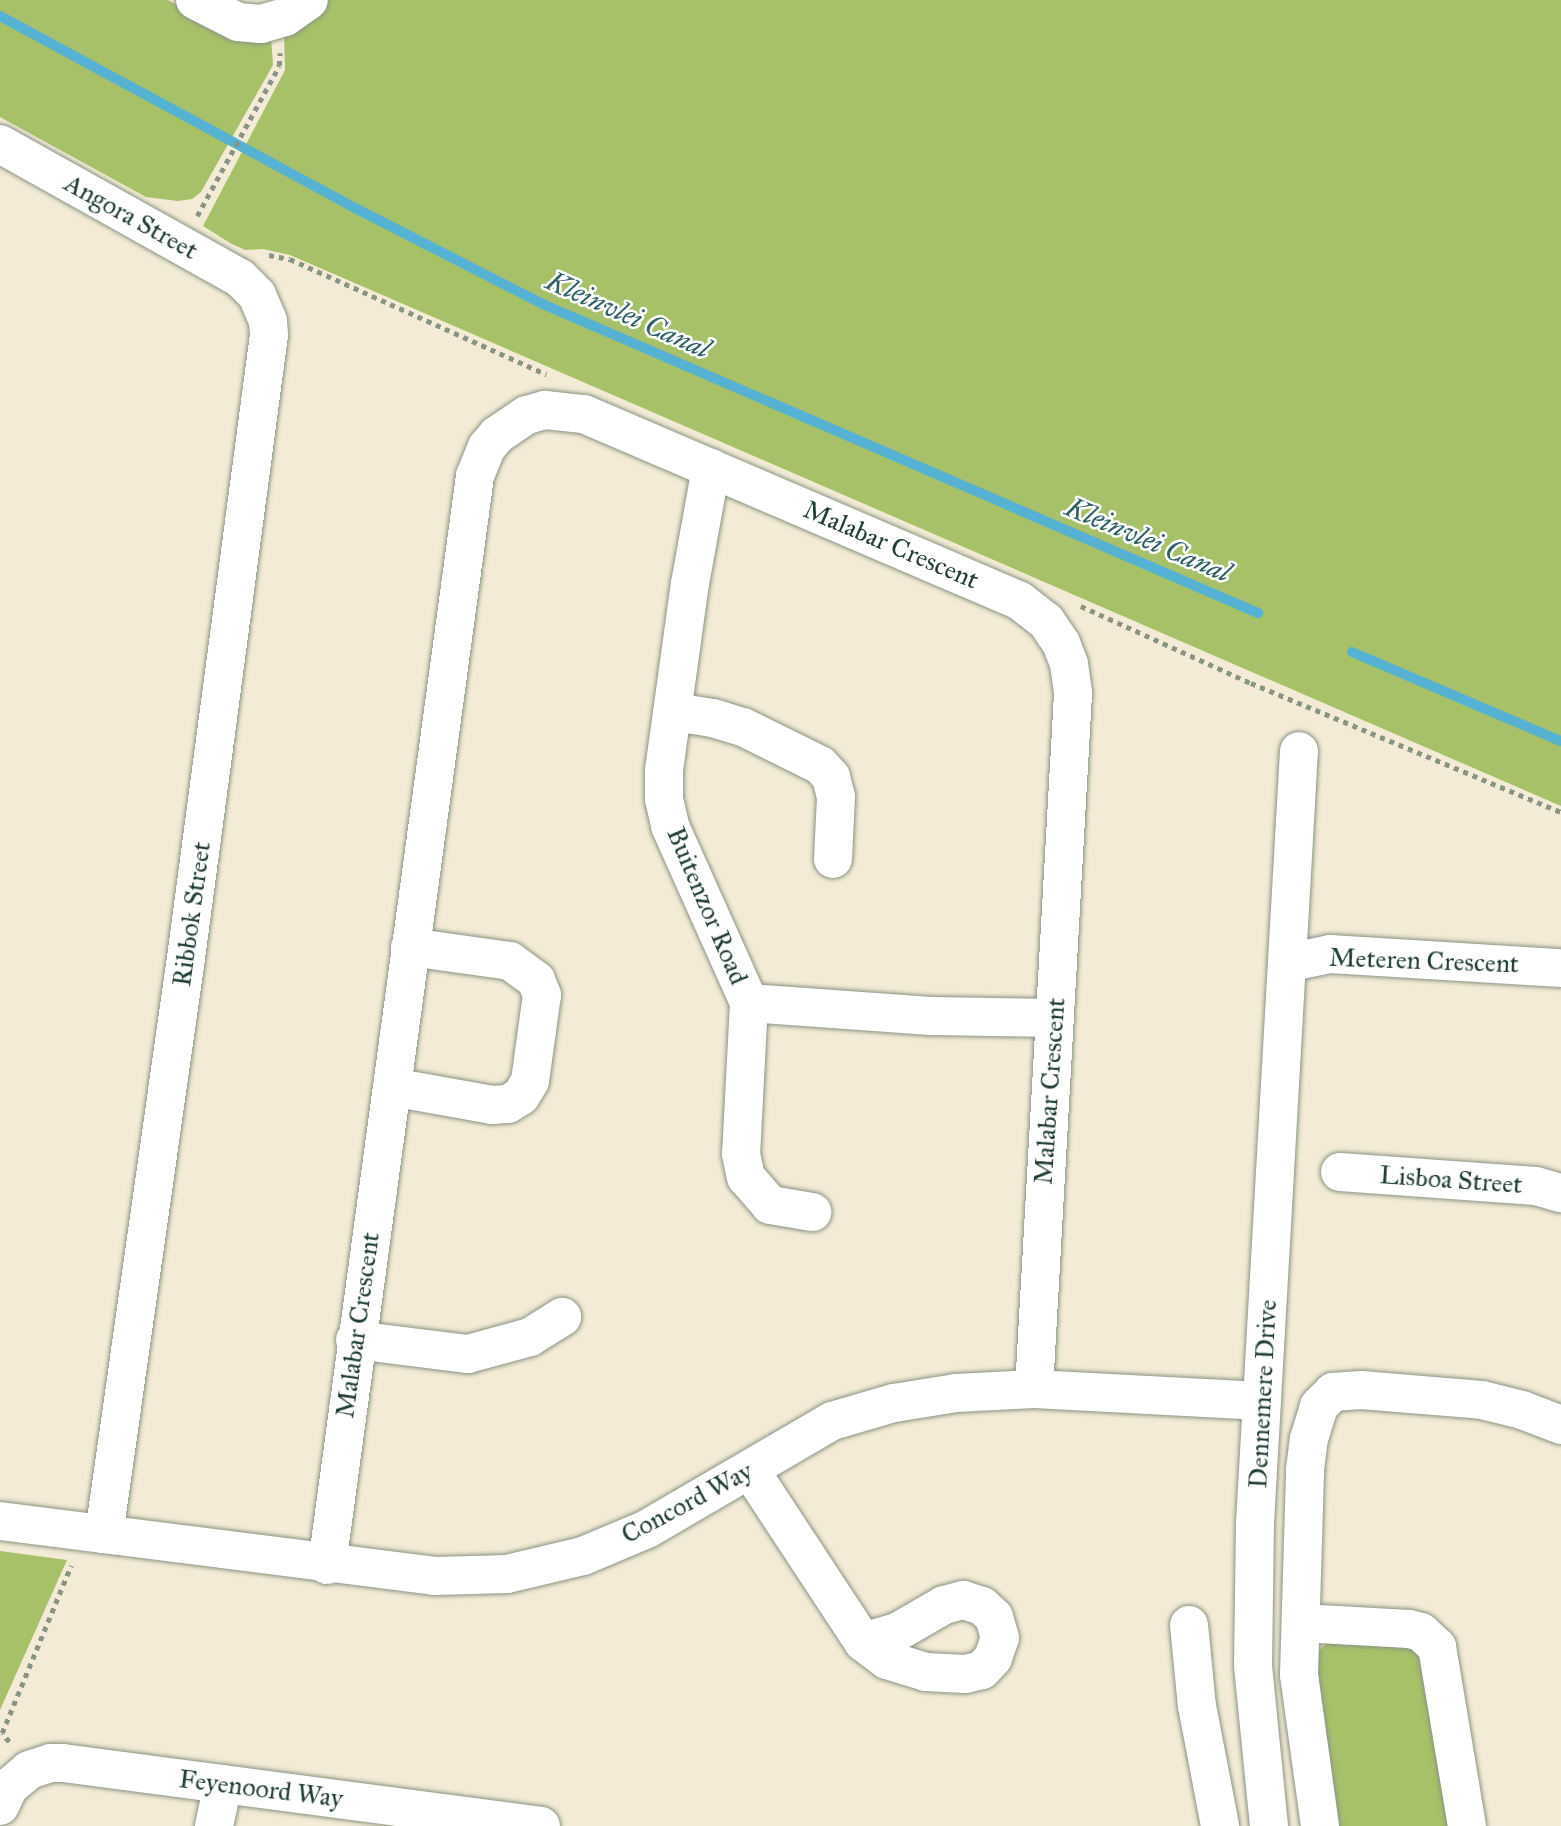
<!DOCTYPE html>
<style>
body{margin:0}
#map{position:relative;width:1561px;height:1826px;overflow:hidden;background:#f3ebd5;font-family:"IM FELL Great Primer",serif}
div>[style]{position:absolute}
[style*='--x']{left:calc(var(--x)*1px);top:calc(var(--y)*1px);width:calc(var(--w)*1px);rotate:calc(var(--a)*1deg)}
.green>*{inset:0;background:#a6c168}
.stream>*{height:10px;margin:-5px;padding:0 5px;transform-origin:5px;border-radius:5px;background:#55b2d3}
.path>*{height:4.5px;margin-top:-2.25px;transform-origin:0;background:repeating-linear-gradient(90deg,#899484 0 5px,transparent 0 10px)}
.roads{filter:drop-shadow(0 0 2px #899484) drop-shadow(0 0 2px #899484)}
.minor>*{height:38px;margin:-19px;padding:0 19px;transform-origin:19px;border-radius:19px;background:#fff}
span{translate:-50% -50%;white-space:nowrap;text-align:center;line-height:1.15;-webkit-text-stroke:5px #fff;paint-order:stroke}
.street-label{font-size:26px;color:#1f3d34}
.water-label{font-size:28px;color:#2f6064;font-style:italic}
</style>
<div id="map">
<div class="green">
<div style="clip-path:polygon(0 0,168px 0,226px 32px,271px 37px,273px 65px,201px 192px,192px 199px,178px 201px,146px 197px,0 117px)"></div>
<div style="clip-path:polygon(328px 0,1561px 0,1561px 806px,290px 255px,263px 249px,245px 250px,230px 243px,203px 226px,285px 70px,284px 34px)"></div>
<div style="clip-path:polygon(0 1551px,67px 1560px,0 1710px)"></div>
<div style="clip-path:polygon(1331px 1639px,1422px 1647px,1454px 1826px,1331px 1826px,1313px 1656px)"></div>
</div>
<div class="stream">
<div style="--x:0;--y:16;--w:408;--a:28.4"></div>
<div style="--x:359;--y:210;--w:209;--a:27.1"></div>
<div style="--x:545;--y:305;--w:777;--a:23.36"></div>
<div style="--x:1352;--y:652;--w:227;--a:23.1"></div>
</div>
<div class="path">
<div style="--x:197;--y:216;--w:171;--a:-61.3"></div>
<div style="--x:279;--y:66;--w:13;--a:-86"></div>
<div style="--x:269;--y:255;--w:21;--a:11"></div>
<div style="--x:290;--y:259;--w:281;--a:24.2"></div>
<div style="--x:1081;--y:606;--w:187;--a:24.4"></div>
<div style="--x:1251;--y:683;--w:336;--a:22.6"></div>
<div style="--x:9;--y:1742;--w:11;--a:-128"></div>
<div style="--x:2;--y:1733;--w:181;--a:-67.6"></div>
</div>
<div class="roads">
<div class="minor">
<div style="--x:195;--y:0;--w:48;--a:27.1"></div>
<div style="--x:238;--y:22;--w:23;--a:5"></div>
<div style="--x:261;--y:24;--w:25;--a:-16"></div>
<div style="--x:285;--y:17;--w:29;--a:-35"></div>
<div style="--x:0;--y:144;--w:275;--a:29.2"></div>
<div style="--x:240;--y:278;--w:24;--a:45"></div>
<div style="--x:257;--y:295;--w:28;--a:67"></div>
<div style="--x:268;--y:321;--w:14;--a:86"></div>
<div style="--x:269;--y:335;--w:629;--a:97.59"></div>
<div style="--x:186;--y:958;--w:582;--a:98.1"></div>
<div style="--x:711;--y:468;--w:117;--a:100.3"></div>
<div style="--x:690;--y:583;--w:190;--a:97.9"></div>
<div style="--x:664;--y:771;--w:28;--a:90"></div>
<div style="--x:664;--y:799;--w:28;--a:77"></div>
<div style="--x:670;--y:826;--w:194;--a:65.9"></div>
<div style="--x:749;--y:1003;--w:151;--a:93"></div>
<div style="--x:741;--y:1154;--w:24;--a:78"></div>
<div style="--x:746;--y:1177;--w:37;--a:49"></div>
<div style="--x:770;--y:1205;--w:43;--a:9.5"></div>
<div style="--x:674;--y:712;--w:39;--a:9"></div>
<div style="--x:713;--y:718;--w:31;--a:17"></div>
<div style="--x:743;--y:727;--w:86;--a:26.3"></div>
<div style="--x:820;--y:765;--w:16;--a:47"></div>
<div style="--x:831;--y:777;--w:21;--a:76"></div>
<div style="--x:836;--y:797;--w:62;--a:92.8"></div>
<div style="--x:1287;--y:963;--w:44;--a:-11.8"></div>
<div style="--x:1330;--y:954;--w:231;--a:3.5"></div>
<div style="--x:749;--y:1003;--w:182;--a:4.1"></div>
<div style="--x:931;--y:1016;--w:124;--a:0.9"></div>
<div style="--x:392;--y:1087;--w:102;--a:10.2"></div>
<div style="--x:492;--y:1105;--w:16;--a:-4"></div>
<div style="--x:508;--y:1104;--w:15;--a:-32"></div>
<div style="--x:521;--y:1096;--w:17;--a:-59"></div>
<div style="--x:530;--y:1081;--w:87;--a:-82.1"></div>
<div style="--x:542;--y:995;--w:16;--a:-112"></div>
<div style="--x:536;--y:980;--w:32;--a:-144"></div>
<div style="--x:510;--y:961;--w:101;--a:-172"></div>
<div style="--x:1340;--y:1172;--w:196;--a:4.1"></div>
<div style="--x:1536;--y:1186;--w:26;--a:16"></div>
<div style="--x:355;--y:1340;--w:114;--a:7.1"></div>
<div style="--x:468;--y:1354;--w:64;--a:-15.3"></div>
<div style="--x:530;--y:1337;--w:38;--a:-32"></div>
<div style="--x:750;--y:1470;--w:206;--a:56.7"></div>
<div style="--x:863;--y:1642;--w:30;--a:37"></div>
<div style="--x:887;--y:1660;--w:41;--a:17.1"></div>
<div style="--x:926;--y:1672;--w:39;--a:3"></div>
<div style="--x:965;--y:1674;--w:17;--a:-13"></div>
<div style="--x:982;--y:1670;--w:16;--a:-47"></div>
<div style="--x:993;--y:1658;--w:21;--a:-71"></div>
<div style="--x:1000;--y:1638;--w:22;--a:-106"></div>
<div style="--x:994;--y:1617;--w:16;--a:-137"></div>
<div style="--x:982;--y:1606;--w:20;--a:-162"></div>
<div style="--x:963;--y:1600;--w:20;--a:165"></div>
<div style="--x:944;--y:1605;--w:54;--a:150.1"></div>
<div style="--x:897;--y:1632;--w:35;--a:164"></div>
<div style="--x:0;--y:1521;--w:438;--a:7.2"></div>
<div style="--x:435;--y:1576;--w:72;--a:-1.6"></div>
<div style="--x:507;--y:1574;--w:78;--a:-13.3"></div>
<div style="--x:583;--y:1556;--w:69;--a:-22.9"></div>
<div style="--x:647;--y:1529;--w:214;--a:-30.3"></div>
<div style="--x:832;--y:1421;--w:65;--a:-16.2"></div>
<div style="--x:894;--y:1403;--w:63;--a:-9.2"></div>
<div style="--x:956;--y:1393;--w:78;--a:-2.9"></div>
<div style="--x:1034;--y:1389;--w:228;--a:3"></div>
<div style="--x:327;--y:1565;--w:1099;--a:-82.26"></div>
<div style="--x:475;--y:476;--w:31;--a:-68"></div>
<div style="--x:487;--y:447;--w:16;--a:-50"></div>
<div style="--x:497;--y:435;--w:36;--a:-34"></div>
<div style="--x:527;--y:415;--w:19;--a:-16"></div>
<div style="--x:545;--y:410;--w:39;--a:6"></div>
<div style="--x:584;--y:414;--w:474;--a:23.2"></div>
<div style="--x:1020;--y:601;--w:33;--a:38"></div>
<div style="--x:1046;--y:621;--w:27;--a:56"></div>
<div style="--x:1061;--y:643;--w:22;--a:69"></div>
<div style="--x:1069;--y:664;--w:30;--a:82"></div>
<div style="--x:1073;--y:694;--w:696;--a:93.21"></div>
<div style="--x:1301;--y:1623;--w:108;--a:3.2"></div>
<div style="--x:1409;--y:1629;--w:12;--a:14"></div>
<div style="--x:1421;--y:1632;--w:22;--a:43"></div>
<div style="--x:1437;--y:1647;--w:181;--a:80.5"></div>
<div style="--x:1189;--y:1625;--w:81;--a:84.4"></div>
<div style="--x:1197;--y:1706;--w:122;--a:79.1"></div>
<div style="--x:0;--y:1806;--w:21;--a:-65"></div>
<div style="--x:9;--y:1787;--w:26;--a:-40"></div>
<div style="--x:29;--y:1770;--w:23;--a:-18"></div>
<div style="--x:51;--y:1763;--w:12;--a:0"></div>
<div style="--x:63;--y:1763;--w:482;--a:7.5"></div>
<div style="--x:214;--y:1826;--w:43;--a:-77.9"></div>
<div style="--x:1269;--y:1826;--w:162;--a:-95.7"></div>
<div style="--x:1253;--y:1665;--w:142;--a:-89.2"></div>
<div style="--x:1255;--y:1523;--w:773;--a:-86.74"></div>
<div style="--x:1320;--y:1826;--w:152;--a:-97.9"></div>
<div style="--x:1299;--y:1675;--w:205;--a:-88.3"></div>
<div style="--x:1305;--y:1470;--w:31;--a:-83"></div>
<div style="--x:1309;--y:1439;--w:34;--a:-73"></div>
<div style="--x:1319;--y:1406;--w:20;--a:-45"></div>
<div style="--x:1333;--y:1392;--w:28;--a:-4"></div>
<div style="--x:1361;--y:1390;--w:121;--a:4.7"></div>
<div style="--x:1482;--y:1400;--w:41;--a:14"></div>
<div style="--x:1522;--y:1410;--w:42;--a:21"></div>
</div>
</div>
<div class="street-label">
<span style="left:131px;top:217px;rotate:29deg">Angora Street</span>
<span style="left:891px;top:545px;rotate:23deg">Malabar Crescent</span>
<span style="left:707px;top:906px;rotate:67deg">Buitenzor Road</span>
<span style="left:192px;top:914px;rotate:-82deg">Ribbok Street</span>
<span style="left:1424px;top:961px;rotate:2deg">Meteren Crescent</span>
<span style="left:1050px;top:1091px;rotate:-86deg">Malabar Crescent</span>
<span style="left:1451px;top:1180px;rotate:4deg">Lisboa Street</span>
<span style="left:358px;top:1325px;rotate:-82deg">Malabar Crescent</span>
<span style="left:1263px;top:1394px;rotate:-87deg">Dennemere Drive</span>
<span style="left:687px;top:1503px;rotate:-28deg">Concord Way</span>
<span style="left:261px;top:1789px;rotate:7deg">Feyenoord Way</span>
</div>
<div class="water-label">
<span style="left:628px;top:315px;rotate:24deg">Kleinvlei Canal</span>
<span style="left:1148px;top:540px;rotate:23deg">Kleinvlei Canal</span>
</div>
</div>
